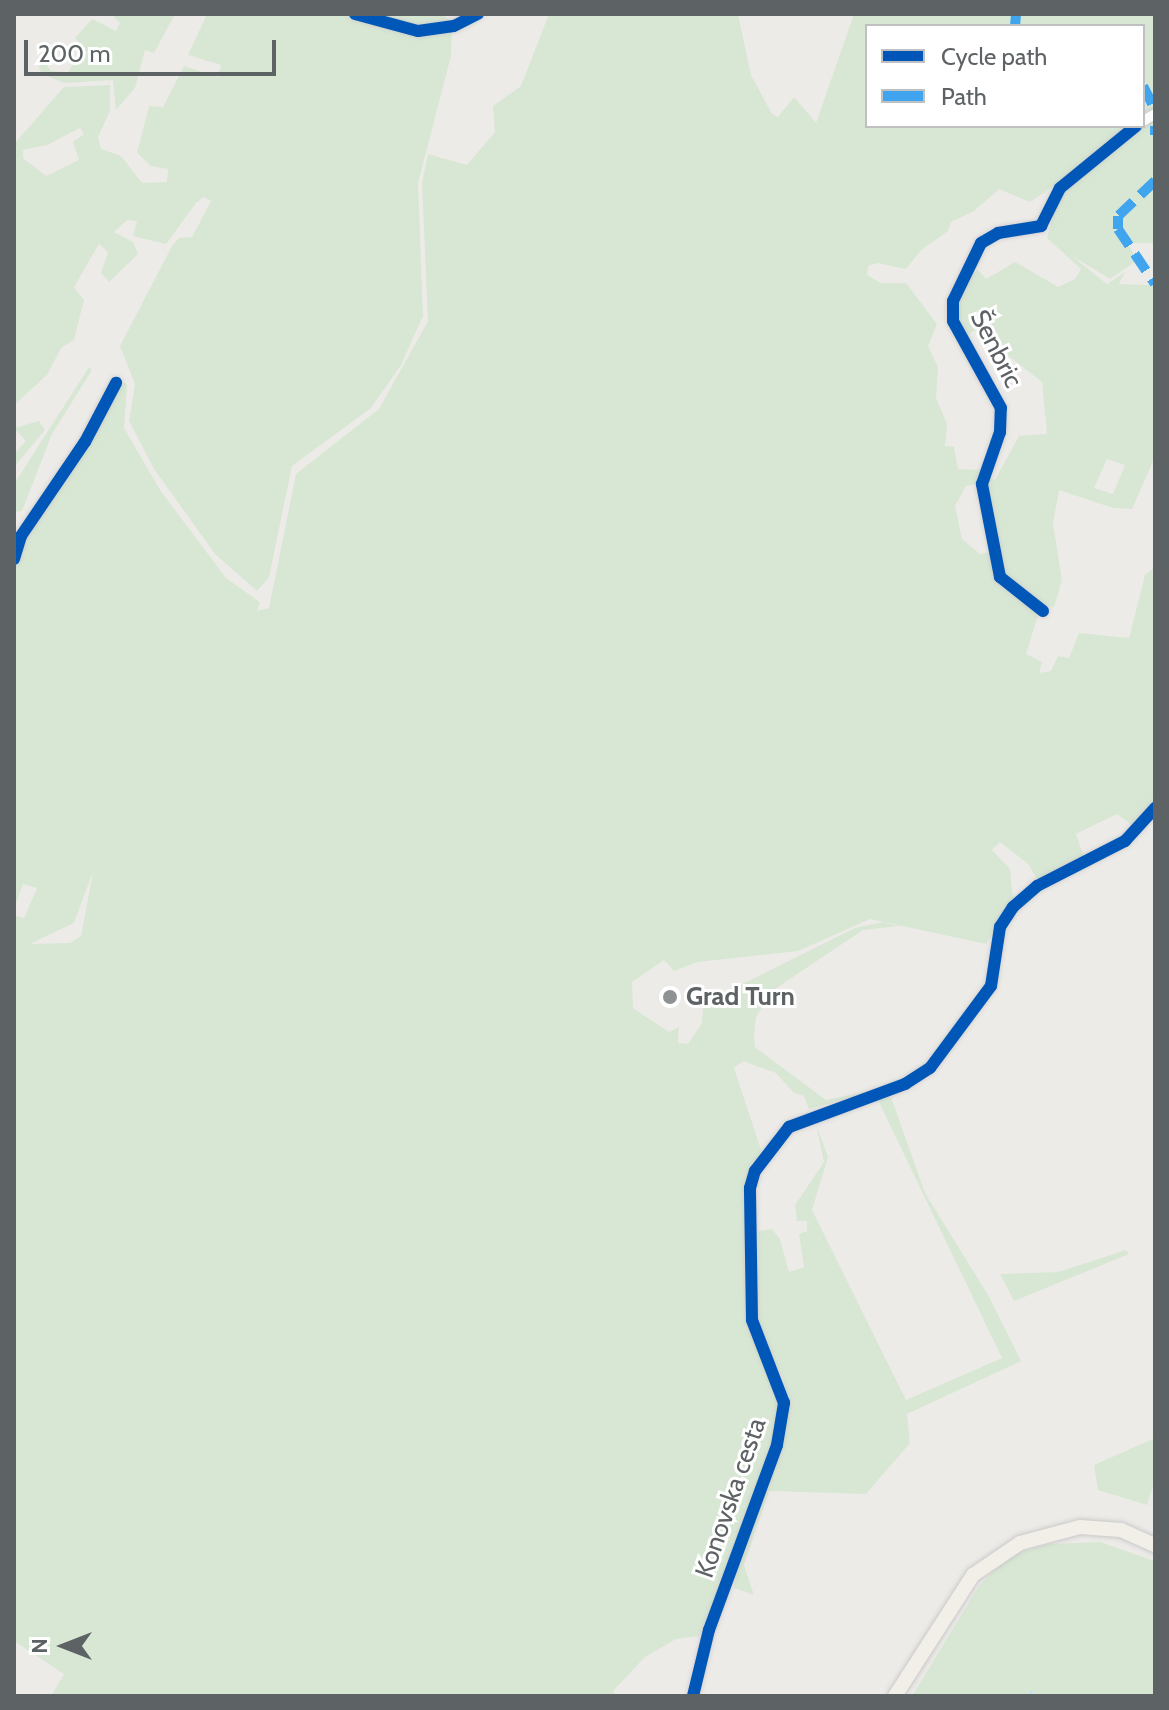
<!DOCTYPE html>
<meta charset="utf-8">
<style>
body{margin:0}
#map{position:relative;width:1169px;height:1710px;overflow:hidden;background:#edebe8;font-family:Cabin,sans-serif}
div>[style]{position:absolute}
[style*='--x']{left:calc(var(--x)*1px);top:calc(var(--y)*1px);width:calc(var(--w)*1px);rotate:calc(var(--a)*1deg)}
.green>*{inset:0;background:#d8e7d4}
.stream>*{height:3px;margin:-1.5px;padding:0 1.5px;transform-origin:1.5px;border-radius:1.5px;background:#bfe3f5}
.roads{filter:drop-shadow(0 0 2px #c9caca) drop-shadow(0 0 2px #c9caca)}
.minor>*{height:10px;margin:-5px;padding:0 5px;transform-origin:5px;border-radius:5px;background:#fcfcfc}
.major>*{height:14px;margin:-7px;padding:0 7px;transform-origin:7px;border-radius:7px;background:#f2efe9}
.quiet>*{height:10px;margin-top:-5px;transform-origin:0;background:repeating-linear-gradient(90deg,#40a5ee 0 20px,transparent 0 30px)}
.cycleway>*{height:12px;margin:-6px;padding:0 6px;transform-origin:6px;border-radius:6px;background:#0057b8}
.dots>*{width:22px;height:22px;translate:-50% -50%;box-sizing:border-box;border:4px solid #fff;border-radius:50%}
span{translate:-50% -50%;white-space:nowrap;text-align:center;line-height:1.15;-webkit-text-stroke:6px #fff;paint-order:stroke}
.street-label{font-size:26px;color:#5d6265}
.poi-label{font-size:26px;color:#5d6265;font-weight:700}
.left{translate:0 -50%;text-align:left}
.frame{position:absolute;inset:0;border:16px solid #5d6265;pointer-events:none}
.legend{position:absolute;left:865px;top:24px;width:280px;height:104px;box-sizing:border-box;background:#fff;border:2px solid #bec0c1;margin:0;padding:10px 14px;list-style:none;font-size:24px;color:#5d6265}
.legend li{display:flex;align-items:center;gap:16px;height:40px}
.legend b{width:40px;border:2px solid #bec0c1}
.north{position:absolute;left:24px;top:1606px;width:80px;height:80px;-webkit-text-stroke:6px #fff;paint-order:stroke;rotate:270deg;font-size:22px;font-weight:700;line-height:32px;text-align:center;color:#5d6265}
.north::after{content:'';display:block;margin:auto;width:28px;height:36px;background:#5d6265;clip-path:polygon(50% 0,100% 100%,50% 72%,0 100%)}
.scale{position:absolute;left:24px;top:40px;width:252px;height:36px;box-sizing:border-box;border:4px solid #5d6265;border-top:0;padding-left:10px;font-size:24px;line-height:28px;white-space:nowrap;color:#5d6265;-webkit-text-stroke:6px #fff;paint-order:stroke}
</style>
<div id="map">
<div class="green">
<div style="clip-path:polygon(111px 14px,175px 14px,154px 53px,145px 50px,135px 88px,116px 110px,113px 80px,65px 83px,41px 74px,39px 67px,42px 59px,51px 71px,68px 72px,84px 48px,75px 38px,92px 19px,116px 31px,120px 23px)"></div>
<div style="clip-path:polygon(evenodd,207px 14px,349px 14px,421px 35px,452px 28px,451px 56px,418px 183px,423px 316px,401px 365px,371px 408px,292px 466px,269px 577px,257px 591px,215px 554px,154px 469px,129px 421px,135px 384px,120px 346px,172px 246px,179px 238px,192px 237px,211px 201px,204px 197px,196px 203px,166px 244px,133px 236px,137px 221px,127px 220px,114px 232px,133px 242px,138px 254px,109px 282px,101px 273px,108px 252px,99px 244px,74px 287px,84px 300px,74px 340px,61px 348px,47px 375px,14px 405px,14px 144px,64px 87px,110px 85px,110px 111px,98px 137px,101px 149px,121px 156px,142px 183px,167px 182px,168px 169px,151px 166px,137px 153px,149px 106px,163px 107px,184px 66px,218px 77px,221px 65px,188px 55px,207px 14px,80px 128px,84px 134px,73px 142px,79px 160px,46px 176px,23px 158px,23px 150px,47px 145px,80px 128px)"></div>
<div style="clip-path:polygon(362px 14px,443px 14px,451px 23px,424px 29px)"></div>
<div style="clip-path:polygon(evenodd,549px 14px,738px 14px,751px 75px,772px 114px,778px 117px,794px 97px,816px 123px,854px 14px,1155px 14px,1155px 111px,1143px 117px,1143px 26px,867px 26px,867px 126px,1132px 126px,1099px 156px,1030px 202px,999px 189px,974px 211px,951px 222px,948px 231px,921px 250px,906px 269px,878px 263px,868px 266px,867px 275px,881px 283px,906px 283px,937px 324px,928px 346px,938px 367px,936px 398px,947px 424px,945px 446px,954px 447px,958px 469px,984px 470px,980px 484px,966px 486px,955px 506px,962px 539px,980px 554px,995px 552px,1001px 586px,1040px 609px,1026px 654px,1042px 662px,1039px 673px,1051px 671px,1058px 656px,1069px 658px,1079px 633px,1129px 638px,1145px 575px,1155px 567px,1155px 801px,1135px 827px,1117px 814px,1076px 834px,1084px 857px,1039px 882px,1028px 864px,1000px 842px,992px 850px,1010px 869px,1013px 899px,986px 944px,870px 919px,798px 951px,698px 962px,674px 971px,664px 960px,632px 982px,633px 1008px,669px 1032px,679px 1027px,678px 1043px,688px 1044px,702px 1023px,704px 991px,713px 997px,724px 993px,855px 928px,883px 922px,899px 926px,863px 930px,772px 991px,756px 1017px,754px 1034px,755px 1047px,826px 1100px,893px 1086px,809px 1109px,804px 1096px,794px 1093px,776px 1073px,743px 1061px,734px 1068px,761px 1150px,743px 1206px,751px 1242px,749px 1320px,751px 1337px,773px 1372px,780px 1401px,776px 1433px,707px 1627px,699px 1636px,676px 1639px,645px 1657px,613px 1691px,615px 1696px,51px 1696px,64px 1674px,14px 1641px,14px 915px,24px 918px,37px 888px,23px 884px,14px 909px,15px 555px,122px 382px,127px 384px,124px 428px,160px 490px,226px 578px,260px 602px,257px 611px,269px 608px,296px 474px,379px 409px,428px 321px,422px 182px,428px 154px,467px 165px,495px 132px,493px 106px,521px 86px,549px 14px,93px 872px,81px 936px,70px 943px,30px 944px,74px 923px,93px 872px)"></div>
<div style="clip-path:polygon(evenodd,1155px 117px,1155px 243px,1127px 243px,1138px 260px,1110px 279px,1072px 256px,1107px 284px,1125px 272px,1119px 284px,1155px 285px,1155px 457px,1132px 509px,1113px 508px,1059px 490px,1053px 524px,1062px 580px,1054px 607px,1045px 605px,1006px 585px,987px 511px,987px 476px,995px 480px,1019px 436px,1047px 434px,1042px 382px,975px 330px,964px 338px,956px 323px,956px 300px,963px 281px,978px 270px,986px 279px,1015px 262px,1058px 287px,1075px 279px,1081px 269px,1047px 238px,1059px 194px,1155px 117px,1107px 459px,1125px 465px,1113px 494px,1094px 488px,1107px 459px)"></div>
<div style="clip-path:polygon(89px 367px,92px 370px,52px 434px,22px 511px,14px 512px,14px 484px)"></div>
<div style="clip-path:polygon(39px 421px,45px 430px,14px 467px,14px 454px,26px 441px,14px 428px)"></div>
<div style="clip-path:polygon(891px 1097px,925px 1193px,988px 1295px,1021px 1361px,907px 1414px,910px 1443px,866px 1494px,769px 1491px,744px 1565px,754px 1595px,734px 1588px,737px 1568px,789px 1406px,783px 1378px,756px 1326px,758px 1231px,772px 1229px,780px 1239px,789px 1272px,804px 1267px,799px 1234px,807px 1231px,807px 1221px,797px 1221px,795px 1205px,824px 1162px,816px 1124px,828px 1157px,812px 1210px,906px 1400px,1002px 1358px,877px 1098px)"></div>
<div style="clip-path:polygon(1126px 1250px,1129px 1254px,1014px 1301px,1000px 1274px,1058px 1272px)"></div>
<div style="clip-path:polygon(1155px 1438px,1155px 1479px,1147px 1505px,1098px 1490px,1094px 1465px)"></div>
<div style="clip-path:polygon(1100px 1542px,1155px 1561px,1155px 1696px,912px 1696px,979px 1586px,1009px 1556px,1048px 1544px)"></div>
</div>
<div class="stream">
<div style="--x:1030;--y:1696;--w:4;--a:-76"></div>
</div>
<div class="roads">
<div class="minor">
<div style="--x:355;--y:14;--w:65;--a:15.1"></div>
<div style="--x:418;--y:31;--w:36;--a:-8"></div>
<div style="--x:454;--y:26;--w:27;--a:-27"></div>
<div style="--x:1143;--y:121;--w:14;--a:-30"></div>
<div style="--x:14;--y:559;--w:24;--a:-73"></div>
<div style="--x:21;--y:536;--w:114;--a:-55.8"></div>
<div style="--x:85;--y:442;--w:67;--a:-62.3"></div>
<div style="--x:1043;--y:611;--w:55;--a:-141.7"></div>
<div style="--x:1000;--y:577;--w:95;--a:-101"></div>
<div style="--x:982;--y:484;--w:55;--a:-70.9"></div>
<div style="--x:1000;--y:432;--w:24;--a:-88"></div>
<div style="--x:1001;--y:408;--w:99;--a:-118.9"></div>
<div style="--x:953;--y:321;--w:20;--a:-90"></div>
<div style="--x:953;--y:301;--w:64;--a:-64.2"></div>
<div style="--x:981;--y:243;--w:20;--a:-30"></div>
<div style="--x:998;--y:233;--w:44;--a:-9.2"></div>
<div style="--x:1041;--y:226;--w:42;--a:-63.4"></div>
<div style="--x:1060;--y:188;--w:98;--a:-39.2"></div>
<div style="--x:693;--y:1696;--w:68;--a:-76.4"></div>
<div style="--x:709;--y:1630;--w:197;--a:-69.8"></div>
<div style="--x:777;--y:1445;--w:43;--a:-80.5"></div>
<div style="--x:784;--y:1403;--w:89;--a:-111.1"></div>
<div style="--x:752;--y:1320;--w:132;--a:-90.9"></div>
<div style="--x:750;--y:1188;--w:18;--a:-74"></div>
<div style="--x:755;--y:1171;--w:56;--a:-52.3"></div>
<div style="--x:789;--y:1127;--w:124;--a:-20.3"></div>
<div style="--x:905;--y:1084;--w:30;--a:-33"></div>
<div style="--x:930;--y:1068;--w:102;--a:-53.4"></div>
<div style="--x:991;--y:986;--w:60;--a:-81.3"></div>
<div style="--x:1000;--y:927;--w:24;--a:-57"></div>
<div style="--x:1013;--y:907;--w:32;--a:-41"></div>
<div style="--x:1037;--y:886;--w:99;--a:-27.1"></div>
<div style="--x:1125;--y:841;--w:45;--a:-47.7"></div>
</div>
<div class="major">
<div style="--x:895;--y:1696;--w:144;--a:-57.2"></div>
<div style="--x:973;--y:1575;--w:57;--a:-34.2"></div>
<div style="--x:1020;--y:1543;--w:62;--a:-14.9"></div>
<div style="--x:1080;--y:1527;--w:41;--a:4.2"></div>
<div style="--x:1121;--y:1530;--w:37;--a:24"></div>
</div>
</div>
<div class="quiet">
<div style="--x:1015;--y:26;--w:12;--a:-85"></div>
<div style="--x:1143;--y:86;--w:27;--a:63"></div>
<div style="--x:1155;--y:126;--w:9;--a:90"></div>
<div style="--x:1155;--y:181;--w:51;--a:136.6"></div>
<div style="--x:1118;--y:216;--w:13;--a:90"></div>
<div style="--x:1118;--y:229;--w:66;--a:56.1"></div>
</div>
<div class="cycleway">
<div style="--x:355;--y:14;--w:65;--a:15.1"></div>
<div style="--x:418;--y:31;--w:36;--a:-8"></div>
<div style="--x:454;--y:26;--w:27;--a:-27"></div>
<div style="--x:14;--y:559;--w:24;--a:-73"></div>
<div style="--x:21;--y:536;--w:114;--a:-55.8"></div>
<div style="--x:85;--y:442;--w:67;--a:-62.3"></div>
<div style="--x:1043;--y:611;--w:55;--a:-141.7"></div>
<div style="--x:1000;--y:577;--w:95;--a:-101"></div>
<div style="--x:982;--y:484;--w:55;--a:-70.9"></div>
<div style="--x:1000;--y:432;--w:24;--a:-88"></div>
<div style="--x:1001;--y:408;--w:99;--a:-118.9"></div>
<div style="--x:953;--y:321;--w:20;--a:-90"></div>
<div style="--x:953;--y:301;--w:64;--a:-64.2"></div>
<div style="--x:981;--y:243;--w:20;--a:-30"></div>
<div style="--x:998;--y:233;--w:44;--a:-9.2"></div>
<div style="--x:1041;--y:226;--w:42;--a:-63.4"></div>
<div style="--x:1060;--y:188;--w:98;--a:-39.2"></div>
<div style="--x:693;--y:1696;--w:68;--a:-76.4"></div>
<div style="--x:709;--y:1630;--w:197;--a:-69.8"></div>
<div style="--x:777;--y:1445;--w:43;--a:-80.5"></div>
<div style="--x:784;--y:1403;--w:89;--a:-111.1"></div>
<div style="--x:752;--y:1320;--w:132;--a:-90.9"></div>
<div style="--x:750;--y:1188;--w:18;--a:-74"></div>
<div style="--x:755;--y:1171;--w:56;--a:-52.3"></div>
<div style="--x:789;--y:1127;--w:124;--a:-20.3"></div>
<div style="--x:905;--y:1084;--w:30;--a:-33"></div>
<div style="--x:930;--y:1068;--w:102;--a:-53.4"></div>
<div style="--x:991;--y:986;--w:60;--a:-81.3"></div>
<div style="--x:1000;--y:927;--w:24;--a:-57"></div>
<div style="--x:1013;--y:907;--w:32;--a:-41"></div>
<div style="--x:1037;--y:886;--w:99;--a:-27.1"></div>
<div style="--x:1125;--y:841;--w:45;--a:-47.7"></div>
</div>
<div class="dots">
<div style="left:670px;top:997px;background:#8f9293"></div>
</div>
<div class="street-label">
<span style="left:996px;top:349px;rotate:63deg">Šenbric</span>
<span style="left:731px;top:1498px;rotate:-71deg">Konovska cesta</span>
</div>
<div class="poi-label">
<span class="left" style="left:686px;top:997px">Grad Turn</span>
</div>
<div class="frame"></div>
<ul class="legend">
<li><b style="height:10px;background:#0057b8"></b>Cycle path</li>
<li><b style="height:10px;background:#40a5ee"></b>Path</li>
</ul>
<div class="north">N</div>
<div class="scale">200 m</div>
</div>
